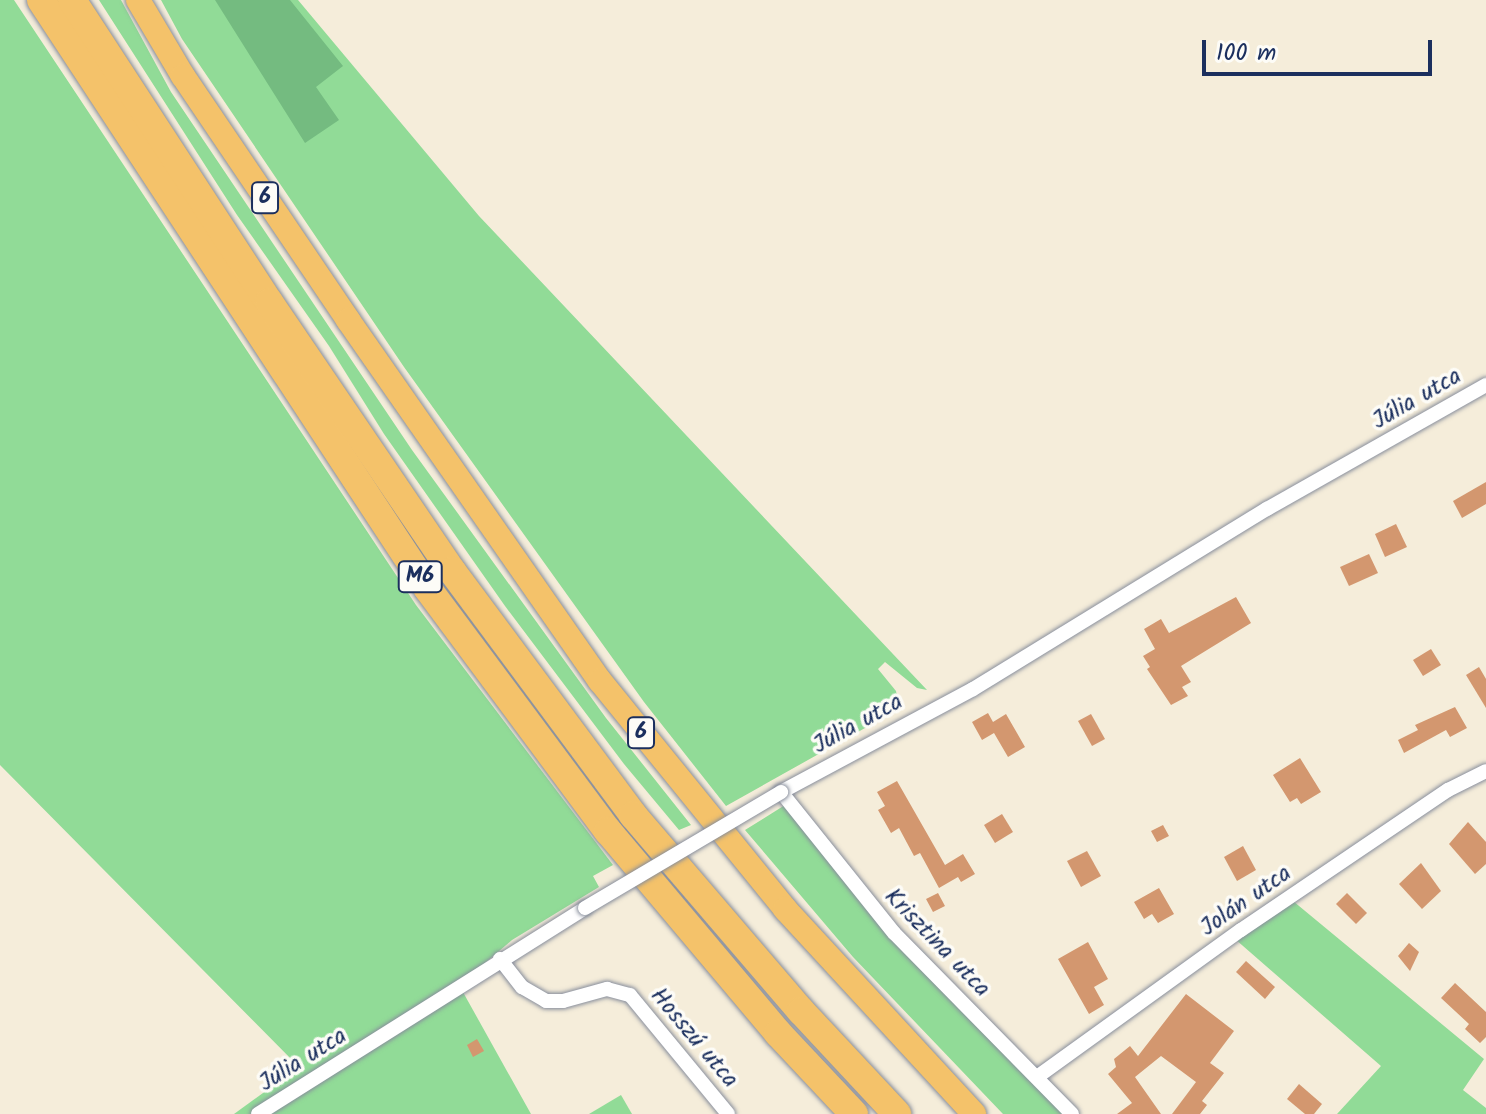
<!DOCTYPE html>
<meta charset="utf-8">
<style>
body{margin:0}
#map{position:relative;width:1486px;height:1114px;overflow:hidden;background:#f5edda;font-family:Kalam,sans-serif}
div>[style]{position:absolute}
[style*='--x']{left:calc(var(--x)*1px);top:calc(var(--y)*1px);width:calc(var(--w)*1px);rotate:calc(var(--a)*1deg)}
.green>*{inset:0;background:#91db97}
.forest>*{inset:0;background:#74bb80}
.building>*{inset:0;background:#d3976f}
.roads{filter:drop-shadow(0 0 2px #888e9c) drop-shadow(0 0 2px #888e9c)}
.minor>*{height:14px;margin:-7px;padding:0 7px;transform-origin:7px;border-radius:7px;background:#fff}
.primary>*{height:24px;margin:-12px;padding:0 12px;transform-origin:12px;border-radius:12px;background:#f4c26a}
.motorway>*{height:28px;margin:-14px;padding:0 14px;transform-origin:14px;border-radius:14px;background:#f4c26a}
.bridges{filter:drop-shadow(0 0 2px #888e9c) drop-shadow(0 0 2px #888e9c)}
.minor-bridge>*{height:14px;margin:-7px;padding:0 7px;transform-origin:7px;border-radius:7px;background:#fff}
span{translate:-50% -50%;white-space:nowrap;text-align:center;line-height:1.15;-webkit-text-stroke:7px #fdfcf7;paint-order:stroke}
.shield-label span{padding:2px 6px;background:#fdfcf7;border:2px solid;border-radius:6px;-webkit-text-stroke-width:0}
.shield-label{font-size:22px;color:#1b2f5e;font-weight:700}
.street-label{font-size:24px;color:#1b2f5e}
.scale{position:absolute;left:1202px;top:40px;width:230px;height:36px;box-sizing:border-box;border:4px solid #1b2f5e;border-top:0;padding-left:10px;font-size:24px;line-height:28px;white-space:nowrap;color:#1b2f5e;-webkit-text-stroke:6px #fdfcf7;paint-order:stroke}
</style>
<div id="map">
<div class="green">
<div style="clip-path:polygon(0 0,14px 0,416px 605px,613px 865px,593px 876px,599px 887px,512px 940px,459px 985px,531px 1114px,234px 1114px,299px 1067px,0 765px)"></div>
<div style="clip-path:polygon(99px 0,121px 0,171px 92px,412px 450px,606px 718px,691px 825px,679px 830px,624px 764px,505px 606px,384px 434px,329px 346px,237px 215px)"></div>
<div style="clip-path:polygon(161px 0,298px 0,479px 216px,927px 690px,917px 688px,885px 662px,878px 669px,896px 691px,898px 702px,890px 714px,726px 806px,644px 702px,404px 367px,182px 39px)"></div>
<div style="clip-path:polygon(785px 805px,860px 894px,1072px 1114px,1003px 1114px,853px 957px,745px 830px)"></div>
<div style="clip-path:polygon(1293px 901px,1484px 1059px,1463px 1090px,1486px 1108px,1486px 1114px,1337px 1114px,1381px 1066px,1235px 939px)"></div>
<div style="clip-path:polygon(621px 1095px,632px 1114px,589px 1114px)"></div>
</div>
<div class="forest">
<div style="clip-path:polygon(215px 0,290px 0,343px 66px,316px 87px,339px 120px,305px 143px)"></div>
</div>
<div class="building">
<div style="clip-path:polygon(1486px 482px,1486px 504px,1462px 518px,1453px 501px)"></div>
<div style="clip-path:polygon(1396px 524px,1407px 547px,1385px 557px,1375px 534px)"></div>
<div style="clip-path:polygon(1369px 554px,1378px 573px,1349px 586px,1340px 567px)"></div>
<div style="clip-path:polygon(1236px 597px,1251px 623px,1181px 666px,1191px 682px,1182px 687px,1188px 696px,1171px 705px,1147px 669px,1150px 667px,1143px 656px,1155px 649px,1144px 629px,1161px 619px,1169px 633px)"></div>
<div style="clip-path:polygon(1431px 649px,1441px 665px,1423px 676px,1413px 660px)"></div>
<div style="clip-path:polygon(1479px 667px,1486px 679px,1486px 708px,1466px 675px)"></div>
<div style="clip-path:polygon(1455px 707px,1467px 728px,1450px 737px,1446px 730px,1404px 753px,1398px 740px,1418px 730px,1415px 725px)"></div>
<div style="clip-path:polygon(988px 713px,993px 722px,1006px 714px,1025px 747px,1008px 757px,994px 733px,982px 740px,972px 722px)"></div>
<div style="clip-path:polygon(1091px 714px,1105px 739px,1092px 746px,1078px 721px)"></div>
<div style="clip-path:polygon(1300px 758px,1321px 792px,1301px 804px,1297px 798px,1290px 802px,1273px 775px)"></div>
<div style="clip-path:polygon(897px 781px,945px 865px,963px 854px,975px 874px,961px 882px,958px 877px,939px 888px,920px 853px,914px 856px,899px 828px,891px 833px,878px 810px,885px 806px,877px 792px)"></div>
<div style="clip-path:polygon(1002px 814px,1013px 832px,995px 843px,984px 825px)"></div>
<div style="clip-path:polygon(1468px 822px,1486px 842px,1486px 864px,1475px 874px,1449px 844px)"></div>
<div style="clip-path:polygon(1163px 825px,1169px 836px,1157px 842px,1151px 831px)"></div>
<div style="clip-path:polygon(1243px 846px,1256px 870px,1237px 881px,1224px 857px)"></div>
<div style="clip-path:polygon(1087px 851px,1101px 876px,1081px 887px,1067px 861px)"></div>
<div style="clip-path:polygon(1421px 863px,1441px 891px,1422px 909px,1399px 884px)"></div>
<div style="clip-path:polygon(1159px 888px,1174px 914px,1158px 923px,1152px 914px,1144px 919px,1134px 902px)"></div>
<div style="clip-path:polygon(938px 893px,945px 906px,933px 912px,926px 899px)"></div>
<div style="clip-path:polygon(1347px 893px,1367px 913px,1356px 924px,1336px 904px)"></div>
<div style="clip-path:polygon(1088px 942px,1108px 979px,1094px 987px,1104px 1005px,1089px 1014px,1058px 959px)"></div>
<div style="clip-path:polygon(1409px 943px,1419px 952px,1410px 971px,1398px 956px)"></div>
<div style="clip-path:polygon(1246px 961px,1275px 987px,1265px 999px,1236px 972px)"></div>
<div style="clip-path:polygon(1455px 983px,1486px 1012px,1486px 1037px,1480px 1043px,1465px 1029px,1469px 1024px,1441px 998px)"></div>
<div style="clip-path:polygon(1186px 994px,1234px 1031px,1210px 1063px,1224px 1073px,1202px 1101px,1207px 1105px,1200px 1114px,1172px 1114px,1196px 1082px,1161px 1056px,1135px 1077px,1161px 1114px,1117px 1114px,1132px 1103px,1108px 1074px,1116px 1067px,1114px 1059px,1130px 1046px,1138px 1056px)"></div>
<div style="clip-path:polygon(477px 1039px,484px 1051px,473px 1057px,467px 1045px)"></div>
<div style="clip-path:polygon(1299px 1084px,1322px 1104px,1314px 1114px,1305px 1114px,1287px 1099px)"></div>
</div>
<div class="roads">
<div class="minor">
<div style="--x:500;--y:959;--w:36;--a:52"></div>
<div style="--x:522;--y:987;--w:28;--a:30"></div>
<div style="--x:546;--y:1001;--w:17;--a:0"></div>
<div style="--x:563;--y:1001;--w:46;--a:-15.3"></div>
<div style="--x:607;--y:989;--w:24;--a:15"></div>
<div style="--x:630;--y:995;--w:154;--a:50.5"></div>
<div style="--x:1037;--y:1077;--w:251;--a:-35.8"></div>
<div style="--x:1241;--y:930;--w:250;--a:-34.1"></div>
<div style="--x:1448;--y:790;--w:42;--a:-26.6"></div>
<div style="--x:258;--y:1114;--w:386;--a:-32.2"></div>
<div style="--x:1072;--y:1114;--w:254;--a:-134.5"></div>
<div style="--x:894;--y:933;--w:181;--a:-128.7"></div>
<div style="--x:781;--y:792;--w:218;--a:-28.2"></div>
<div style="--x:973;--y:689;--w:345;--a:-31.5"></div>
<div style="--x:1267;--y:509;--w:252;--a:-29.5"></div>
</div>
<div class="primary">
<div style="--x:138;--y:0;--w:88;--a:59.4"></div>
<div style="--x:183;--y:76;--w:295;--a:55.9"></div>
<div style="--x:348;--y:320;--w:440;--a:55.1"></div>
<div style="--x:600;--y:681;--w:294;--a:50.9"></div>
<div style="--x:785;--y:909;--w:279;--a:47.3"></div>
</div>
<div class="motorway">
<div style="--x:41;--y:0;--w:705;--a:56.69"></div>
<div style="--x:428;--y:589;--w:302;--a:53.4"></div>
<div style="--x:608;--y:831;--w:264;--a:49.9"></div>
<div style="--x:778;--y:1033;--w:111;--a:46.8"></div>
<div style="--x:72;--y:0;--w:361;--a:56.9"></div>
<div style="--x:269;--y:302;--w:325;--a:55.8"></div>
<div style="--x:452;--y:571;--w:304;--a:53.4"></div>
<div style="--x:633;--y:815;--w:258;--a:49.4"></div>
<div style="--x:801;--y:1011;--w:141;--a:47"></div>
</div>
</div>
<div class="bridges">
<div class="minor-bridge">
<div style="--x:585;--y:908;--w:228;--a:-30.6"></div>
</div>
</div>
<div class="shield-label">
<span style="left:265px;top:198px">6</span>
<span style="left:420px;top:577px">M6</span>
<span style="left:641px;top:733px">6</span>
</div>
<div class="street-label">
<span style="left:1417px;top:399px;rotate:-30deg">Júlia utca</span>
<span style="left:858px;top:724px;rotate:-29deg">Júlia utca</span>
<span style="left:1246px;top:901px;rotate:-35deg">Jolán utca</span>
<span style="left:937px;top:943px;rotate:46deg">Krisztina utca</span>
<span style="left:694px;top:1038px;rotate:50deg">Hosszú utca</span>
<span style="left:303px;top:1060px;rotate:-32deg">Júlia utca</span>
</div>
<div class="scale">100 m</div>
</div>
